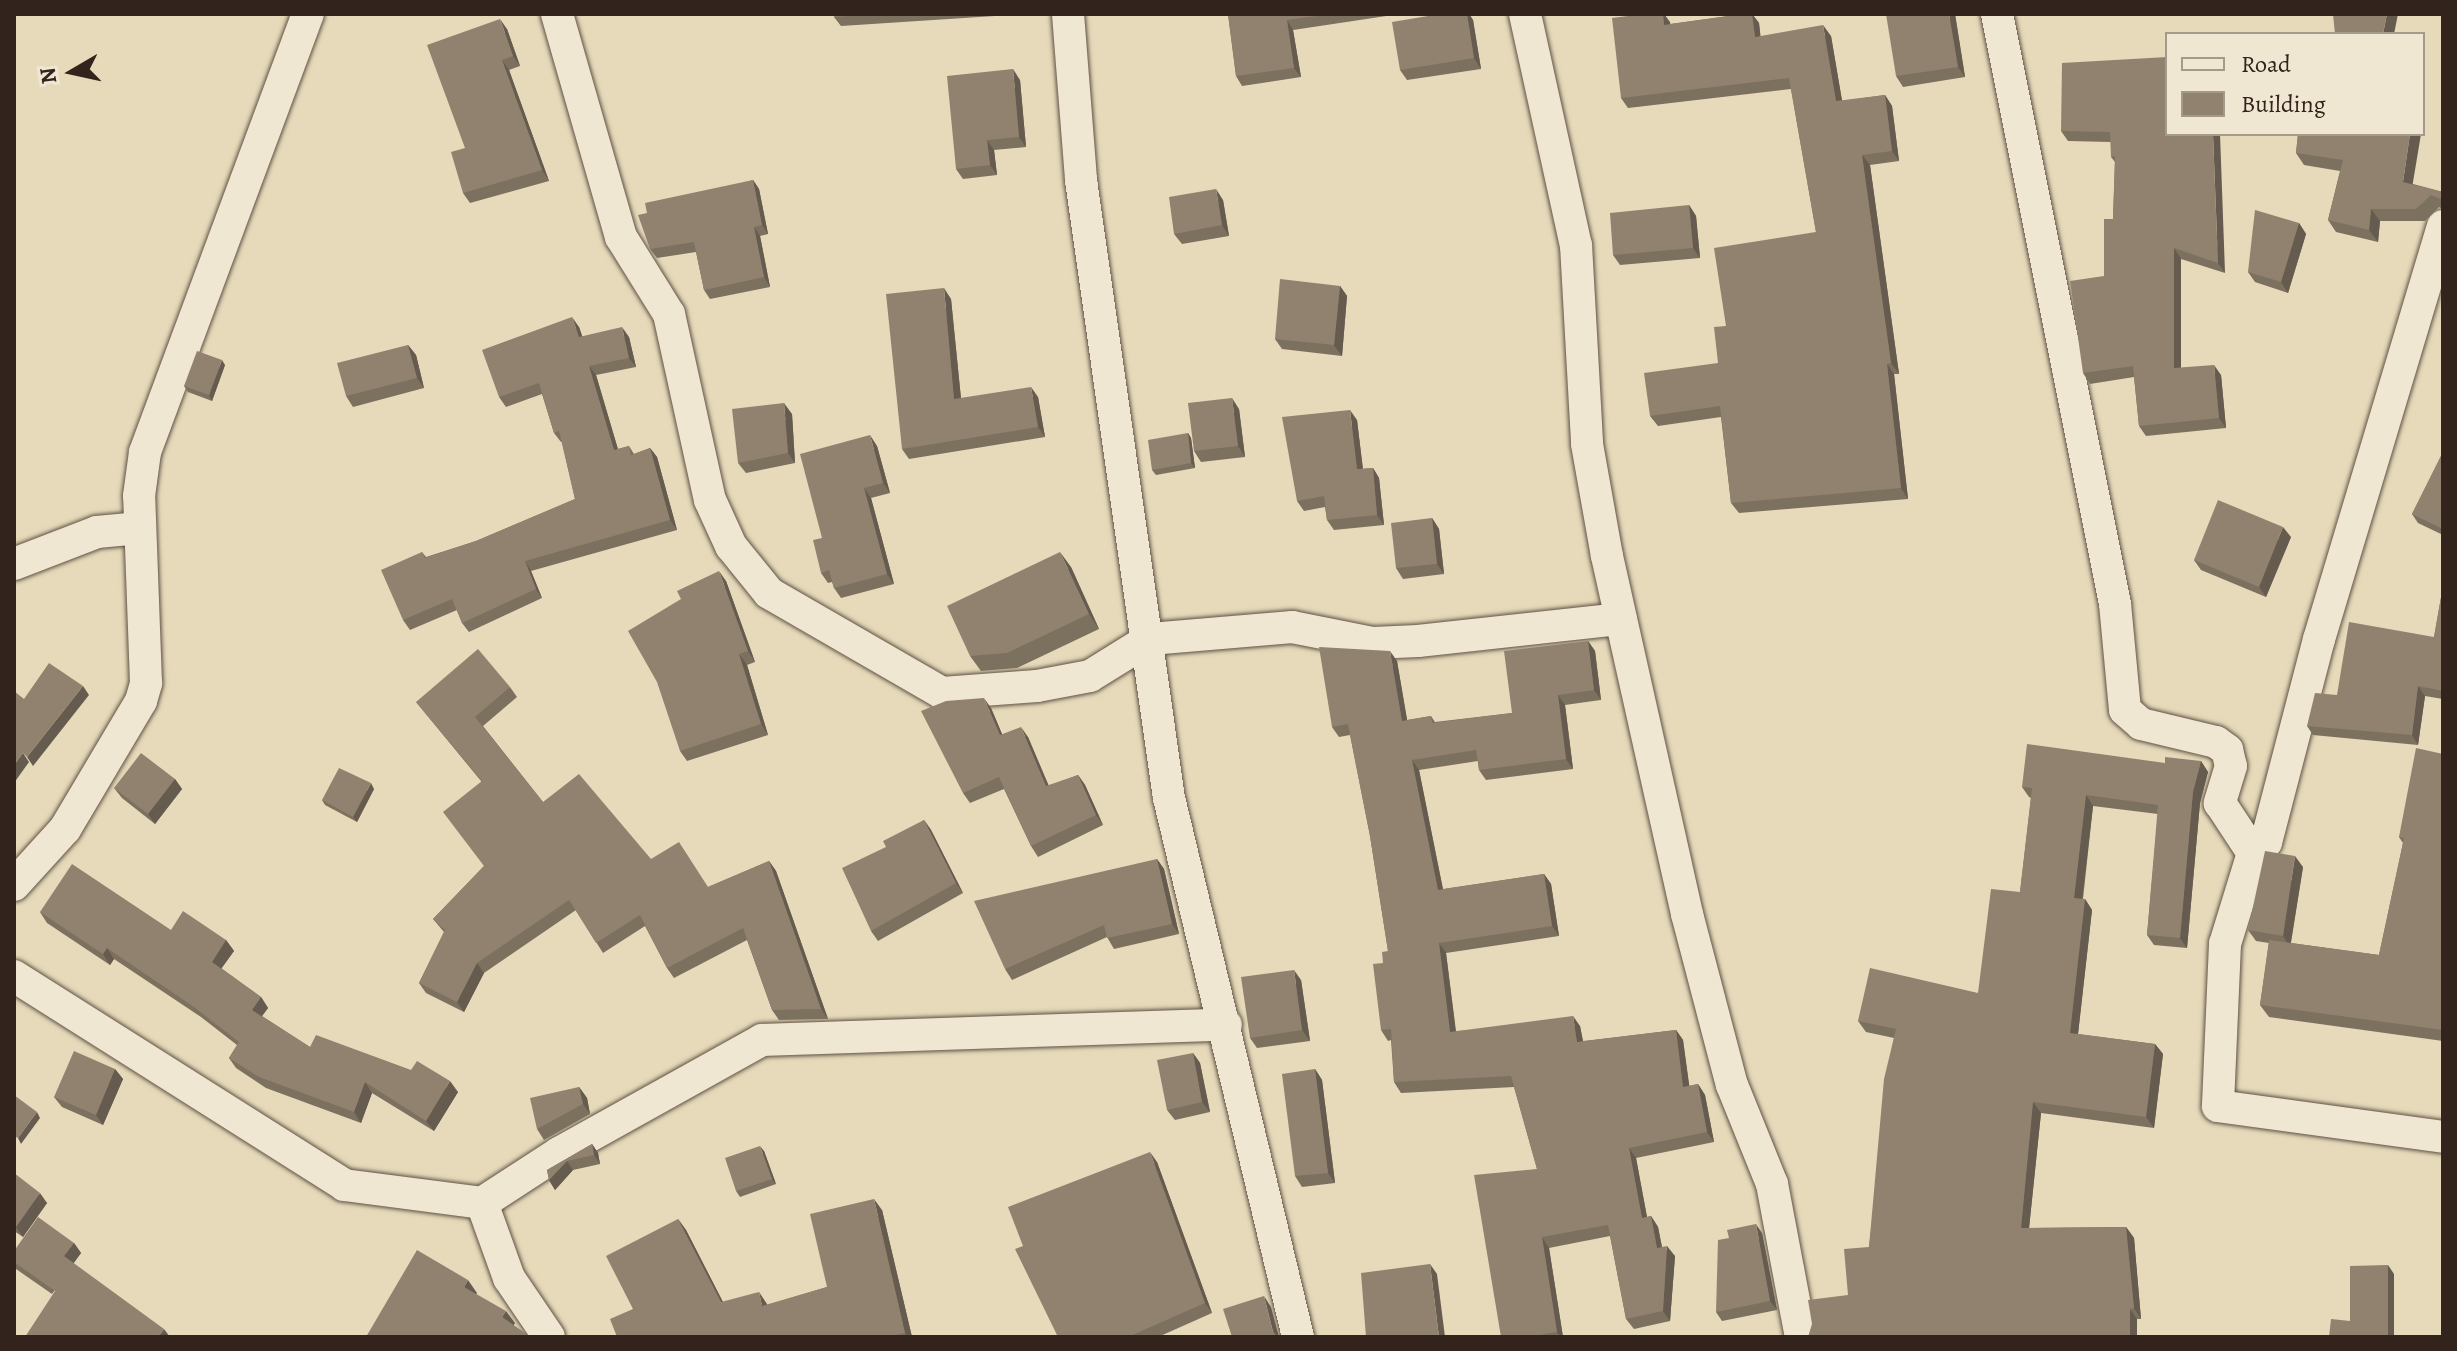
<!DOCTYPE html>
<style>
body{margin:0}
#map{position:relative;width:2457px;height:1351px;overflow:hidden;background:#e6daba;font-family:Alegreya,serif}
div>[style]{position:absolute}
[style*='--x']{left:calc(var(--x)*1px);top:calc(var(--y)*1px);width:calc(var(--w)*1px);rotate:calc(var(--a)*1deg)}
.roads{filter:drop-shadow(0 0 2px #605144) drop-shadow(0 0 2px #605144)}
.minor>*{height:32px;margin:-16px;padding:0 16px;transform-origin:16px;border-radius:16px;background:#efe7d2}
.wall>*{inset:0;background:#7c705f}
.shaded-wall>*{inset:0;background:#655b4e}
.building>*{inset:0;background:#90826f}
span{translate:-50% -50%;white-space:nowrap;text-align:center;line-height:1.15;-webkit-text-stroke:6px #efe7d2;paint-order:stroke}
.frame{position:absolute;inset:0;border:16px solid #33231d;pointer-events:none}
.legend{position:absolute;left:2165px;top:32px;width:260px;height:104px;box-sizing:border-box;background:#efe7d2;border:2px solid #a4998a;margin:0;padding:10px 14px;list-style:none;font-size:24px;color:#33231d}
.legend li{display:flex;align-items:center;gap:16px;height:40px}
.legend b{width:40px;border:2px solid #a4998a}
.north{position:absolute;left:32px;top:32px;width:80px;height:80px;-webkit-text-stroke:6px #efe7d2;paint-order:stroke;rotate:261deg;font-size:22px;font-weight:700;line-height:32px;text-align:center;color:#33231d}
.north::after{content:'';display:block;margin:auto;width:28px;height:36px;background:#33231d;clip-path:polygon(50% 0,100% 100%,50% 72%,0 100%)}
</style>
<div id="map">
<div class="roads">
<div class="minor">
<div style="--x:557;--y:14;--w:232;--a:74"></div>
<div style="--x:621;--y:237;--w:91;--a:58.1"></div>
<div style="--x:669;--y:314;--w:190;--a:77.6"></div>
<div style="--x:710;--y:500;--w:51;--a:65.5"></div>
<div style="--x:731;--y:546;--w:60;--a:51"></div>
<div style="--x:769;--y:593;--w:200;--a:30"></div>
<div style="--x:942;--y:693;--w:95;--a:-4.2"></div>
<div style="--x:1037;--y:686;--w:54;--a:-10.7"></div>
<div style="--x:1090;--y:676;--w:70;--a:-31.7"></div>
<div style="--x:1150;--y:639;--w:143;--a:-4.8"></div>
<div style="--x:1292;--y:627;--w:83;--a:11.2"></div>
<div style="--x:1373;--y:643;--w:45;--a:-2.5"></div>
<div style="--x:1418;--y:641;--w:204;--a:-6.2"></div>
<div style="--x:1068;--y:14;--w:167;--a:85.5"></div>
<div style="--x:1081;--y:180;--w:624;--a:81.9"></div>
<div style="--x:1169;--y:798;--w:554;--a:76.54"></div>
<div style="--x:1525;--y:14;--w:237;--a:77.6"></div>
<div style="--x:1576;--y:245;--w:199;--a:86.8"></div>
<div style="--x:1587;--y:444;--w:114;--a:79.9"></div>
<div style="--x:1607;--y:556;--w:367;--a:77.4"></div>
<div style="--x:1687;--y:914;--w:177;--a:75.3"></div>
<div style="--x:1732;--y:1085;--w:107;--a:68"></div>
<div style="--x:1772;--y:1184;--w:156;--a:79.3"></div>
<div style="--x:1997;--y:14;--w:602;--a:78.69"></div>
<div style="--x:2115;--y:604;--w:106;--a:84.6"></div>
<div style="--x:2125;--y:710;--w:21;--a:41"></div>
<div style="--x:2141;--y:724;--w:77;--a:13.5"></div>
<div style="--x:2216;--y:742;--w:14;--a:36"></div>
<div style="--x:2227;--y:750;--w:16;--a:76"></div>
<div style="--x:2231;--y:766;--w:39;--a:107"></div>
<div style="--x:2220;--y:803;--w:60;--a:56.6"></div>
<div style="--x:2443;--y:226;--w:431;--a:106.7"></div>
<div style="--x:2319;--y:639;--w:210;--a:104.6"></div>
<div style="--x:2266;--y:842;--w:17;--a:140"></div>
<div style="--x:2253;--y:853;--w:95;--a:107.1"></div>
<div style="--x:2225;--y:944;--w:162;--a:92.5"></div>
<div style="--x:2218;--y:1106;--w:227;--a:7.8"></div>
<div style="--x:14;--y:564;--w:89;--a:-21.1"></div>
<div style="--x:97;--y:532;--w:43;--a:-5.3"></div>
<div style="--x:14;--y:885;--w:76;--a:-47.7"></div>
<div style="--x:65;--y:829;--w:149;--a:-59.3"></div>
<div style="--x:141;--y:701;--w:19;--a:-74"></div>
<div style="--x:146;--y:683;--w:187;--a:-92.1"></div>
<div style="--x:139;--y:496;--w:44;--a:-82.2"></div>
<div style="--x:145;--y:452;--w:467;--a:-69.6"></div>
<div style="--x:14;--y:976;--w:391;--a:32.3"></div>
<div style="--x:344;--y:1185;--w:139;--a:7.4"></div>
<div style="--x:482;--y:1203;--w:80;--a:70.2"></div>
<div style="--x:509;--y:1278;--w:71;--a:55.9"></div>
<div style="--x:482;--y:1203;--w:92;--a:-33"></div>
<div style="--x:559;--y:1153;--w:232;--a:-29.1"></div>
<div style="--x:762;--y:1040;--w:464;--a:-1.9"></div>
</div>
</div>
<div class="wall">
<div style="clip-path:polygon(834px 14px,1027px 14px,841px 26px,834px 17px)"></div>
<div style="clip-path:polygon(1228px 14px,1392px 14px,1393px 15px,1293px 30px,1301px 77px,1242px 86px,1236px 76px)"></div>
<div style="clip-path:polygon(1440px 14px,1469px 14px,1473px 20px,1481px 69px,1407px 80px,1400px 70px)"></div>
<div style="clip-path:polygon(1644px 14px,1664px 14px,1670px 24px,1743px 14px,1752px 14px,1759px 23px,1760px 36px,1831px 36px,1842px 101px,1885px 95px,1892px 106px,1899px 161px,1870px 165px,1899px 374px,1894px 374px,1908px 499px,1739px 513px,1731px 503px,1721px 417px,1658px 426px,1650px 416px,1718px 363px,1726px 326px,1816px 232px,1791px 89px,1628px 108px,1621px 98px)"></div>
<div style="clip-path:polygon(1955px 14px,1965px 77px,1903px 87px,1896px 76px)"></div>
<div style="clip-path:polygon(507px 29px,520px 66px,509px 70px,549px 181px,470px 203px,463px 193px,465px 148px)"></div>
<div style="clip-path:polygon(2167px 57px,2225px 273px,2181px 259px,2181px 368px,2221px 375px,2226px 428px,2146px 436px,2139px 426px,2134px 377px,2090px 384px,2083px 373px,2104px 276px,2113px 219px,2115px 162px,2111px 157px,2111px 142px,2068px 141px,2061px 131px)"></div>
<div style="clip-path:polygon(1020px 80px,1026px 147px,994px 150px,997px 175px,963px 179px,956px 169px)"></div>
<div style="clip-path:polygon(2298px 134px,2413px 184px,2443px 192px,2443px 209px,2439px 207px,2425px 221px,2380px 221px,2378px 242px,2336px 232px,2328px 220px,2340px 171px,2304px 165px,2296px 153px)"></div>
<div style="clip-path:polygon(753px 180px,759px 189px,768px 234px,760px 236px,770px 287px,710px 299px,704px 290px,696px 252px,657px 258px,650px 249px,647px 213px)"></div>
<div style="clip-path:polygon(1223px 200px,1229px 236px,1182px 244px,1174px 234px)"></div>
<div style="clip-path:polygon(1689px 205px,1696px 216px,1700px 258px,1620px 265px,1613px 255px)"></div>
<div style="clip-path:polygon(2299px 223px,2306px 234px,2288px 293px,2255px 282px,2248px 272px)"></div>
<div style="clip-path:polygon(1340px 286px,1347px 296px,1342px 356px,1282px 349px,1275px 339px)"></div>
<div style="clip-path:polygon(951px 299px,961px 398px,1038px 397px,1045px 437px,909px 459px,902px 449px)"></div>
<div style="clip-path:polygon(579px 327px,582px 336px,629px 337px,636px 367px,596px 375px,618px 449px,629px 446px,634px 454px,650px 448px,657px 457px,677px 530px,531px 571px,542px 598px,469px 632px,462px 623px,457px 610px,410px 630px,403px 620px,422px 552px,426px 557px,476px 541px,575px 499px,562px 442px,561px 442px,554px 433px,542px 394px,506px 407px,499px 397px)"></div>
<div style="clip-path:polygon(408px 345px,416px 355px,424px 388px,353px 407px,346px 396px)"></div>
<div style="clip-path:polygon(225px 365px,212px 401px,188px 392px,184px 386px)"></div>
<div style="clip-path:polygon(1239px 409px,1245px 457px,1201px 462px,1194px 451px)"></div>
<div style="clip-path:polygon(792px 414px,795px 463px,746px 473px,738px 463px)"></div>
<div style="clip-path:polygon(1357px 420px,1363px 469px,1373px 468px,1379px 478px,1384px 525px,1334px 530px,1327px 520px,1325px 507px,1304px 511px,1297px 501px)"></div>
<div style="clip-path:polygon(1188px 433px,1191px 438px,1195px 468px,1156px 475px,1152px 470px)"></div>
<div style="clip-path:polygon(877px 446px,890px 493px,871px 498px,894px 584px,841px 598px,834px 588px,832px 582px,828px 583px,821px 573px,822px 538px)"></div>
<div style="clip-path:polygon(2443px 452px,2443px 535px,2418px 523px,2412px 514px)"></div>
<div style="clip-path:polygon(1432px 518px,1439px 529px,1444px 574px,1403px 579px,1396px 568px)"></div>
<div style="clip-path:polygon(2291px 537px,2266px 597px,2201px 570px,2194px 560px)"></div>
<div style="clip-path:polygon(1071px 567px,1099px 629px,1017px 668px,981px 671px,970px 656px)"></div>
<div style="clip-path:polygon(726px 581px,755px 662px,747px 665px,768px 735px,687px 761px,680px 751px)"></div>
<div style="clip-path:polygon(2443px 586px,2443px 699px,2425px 696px,2418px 745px,2313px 735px,2307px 726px,2337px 695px,2434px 637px)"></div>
<div style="clip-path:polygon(1588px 641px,1595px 651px,1601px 700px,1565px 705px,1573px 769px,1486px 780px,1479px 770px,1478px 761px,1419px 770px,1443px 889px,1544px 874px,1551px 884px,1559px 936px,1446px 953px,1456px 1031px,1580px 1026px,1583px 1041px,1676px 1030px,1683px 1040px,1689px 1086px,1698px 1084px,1705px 1095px,1714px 1142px,1636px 1158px,1647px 1217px,1651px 1216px,1658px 1227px,1662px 1247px,1675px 1256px,1670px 1321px,1634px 1329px,1626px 1319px,1610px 1236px,1549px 1248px,1563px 1337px,1501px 1337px,1537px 1169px,1514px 1087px,1401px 1093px,1394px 1082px,1391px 1040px,1388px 1041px,1381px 1030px,1383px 963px,1388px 951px,1370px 836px,1350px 735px,1339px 737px,1332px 727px,1397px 661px,1407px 720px,1431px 716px,1435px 722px,1512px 713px)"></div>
<div style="clip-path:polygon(510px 687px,517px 697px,483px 726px,543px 802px,651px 859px,708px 887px,769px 861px,776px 871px,828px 1019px,779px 1020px,772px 1010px,747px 940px,674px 978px,667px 968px,645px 926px,603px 953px,576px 910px,484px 973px,464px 1012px,426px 993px,419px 983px,444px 932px,433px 919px,484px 866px,481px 781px,416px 702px)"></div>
<div style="clip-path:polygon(991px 708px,1002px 734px,1028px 737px,1049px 786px,1078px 775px,1085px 785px,1103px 825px,1038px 857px,1031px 846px,1004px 789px,970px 803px,963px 793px)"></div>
<div style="clip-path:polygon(2443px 754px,2443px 1041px,2269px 1017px,2260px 1005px,2269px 943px,2256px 941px,2248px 930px,2303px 867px,2291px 943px,2379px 955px,2403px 843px,2399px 837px)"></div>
<div style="clip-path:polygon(2201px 761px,2208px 772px,2200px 803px,2187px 948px,2154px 945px,2147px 935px,2158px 814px,2093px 806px,2083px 899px,2085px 899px,2092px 910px,2078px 1034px,2155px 1044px,2163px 1054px,2154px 1128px,2041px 1113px,2029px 1228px,2126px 1227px,2134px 1238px,2141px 1319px,2137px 1319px,2137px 1337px,1808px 1337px,1848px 1295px,1869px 1247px,1894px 1038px,1866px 1032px,1858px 1021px,1978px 993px,2020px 892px,2031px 798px,2029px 797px,2022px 787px,2165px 763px)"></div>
<div style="clip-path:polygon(175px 779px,182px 789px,155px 824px,122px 798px,114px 788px)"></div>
<div style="clip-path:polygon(374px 789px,357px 822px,325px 805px,322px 800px)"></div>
<div style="clip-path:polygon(924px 820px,931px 830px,963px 893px,878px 941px,871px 931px,886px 847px)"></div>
<div style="clip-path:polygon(1157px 859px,1164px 869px,1179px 934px,1114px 949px,1107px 937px,1012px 980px,1005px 969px)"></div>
<div style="clip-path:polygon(40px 912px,171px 930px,226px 940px,234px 951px,221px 968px,261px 997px,268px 1008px,262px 1016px,310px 1047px,458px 1092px,434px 1131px,372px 1093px,361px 1123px,266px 1088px,236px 1068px,229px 1058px,237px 1045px,201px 1017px,114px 959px,110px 965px,47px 923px)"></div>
<div style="clip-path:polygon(1301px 980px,1310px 1041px,1257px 1048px,1250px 1038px)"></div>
<div style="clip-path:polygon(1193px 1053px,1200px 1063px,1210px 1112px,1175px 1120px,1167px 1110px)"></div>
<div style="clip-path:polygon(115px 1069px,123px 1079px,103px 1125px,62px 1107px,54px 1097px)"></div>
<div style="clip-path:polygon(1315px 1069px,1322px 1080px,1335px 1183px,1302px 1187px,1295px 1176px)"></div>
<div style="clip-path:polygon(579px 1087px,587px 1098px,590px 1114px,544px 1140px,537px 1129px)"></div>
<div style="clip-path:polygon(592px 1144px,598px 1153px,600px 1164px,573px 1170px,555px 1190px,549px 1180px,547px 1170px)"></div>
<div style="clip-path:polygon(764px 1151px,776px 1184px,740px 1197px,736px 1191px)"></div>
<div style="clip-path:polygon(1157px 1162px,1212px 1313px,1158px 1337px,1058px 1337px,1023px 1246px)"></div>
<div style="clip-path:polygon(14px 1173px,47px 1203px,23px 1237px,14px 1231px)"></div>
<div style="clip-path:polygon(882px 1210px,912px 1337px,617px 1337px,633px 1309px,678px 1219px,686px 1230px,723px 1302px,767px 1305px,827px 1287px)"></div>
<div style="clip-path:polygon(1762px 1233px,1777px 1310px,1722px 1321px,1716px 1312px)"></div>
<div style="clip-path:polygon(74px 1243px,81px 1253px,52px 1294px,16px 1269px,14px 1266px,14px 1251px)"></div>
</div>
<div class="shaded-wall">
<div style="clip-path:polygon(1467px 14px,1469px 14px,1473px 20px,1481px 69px,1474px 58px)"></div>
<div style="clip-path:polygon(1663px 14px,1664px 14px,1670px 22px,1672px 35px,1664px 25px)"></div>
<div style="clip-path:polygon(1752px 14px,1759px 23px,1762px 48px,1755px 37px)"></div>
<div style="clip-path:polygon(1949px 14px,1955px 14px,1965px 77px,1958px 67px)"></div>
<div style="clip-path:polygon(2387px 14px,2398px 14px,2394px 34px,2383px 34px)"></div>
<div style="clip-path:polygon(500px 19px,507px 29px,520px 66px,513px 56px)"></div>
<div style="clip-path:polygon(1287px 20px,1293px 30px,1301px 77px,1294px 68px)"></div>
<div style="clip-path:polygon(1823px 25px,1831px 36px,1844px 112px,1836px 101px)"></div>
<div style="clip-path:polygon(502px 60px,509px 70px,549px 181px,542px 170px)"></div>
<div style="clip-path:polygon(1013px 69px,1020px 80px,1026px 147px,1019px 137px)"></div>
<div style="clip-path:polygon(1885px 95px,1892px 106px,1899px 161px,1892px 151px)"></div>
<div style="clip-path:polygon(2213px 134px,2220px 134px,2225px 273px,2218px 263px)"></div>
<div style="clip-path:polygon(2410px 134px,2421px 134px,2411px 194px,2403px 182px)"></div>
<div style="clip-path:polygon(987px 140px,994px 150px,997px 175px,990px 165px)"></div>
<div style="clip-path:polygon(1862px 155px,1870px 165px,1899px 374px,1891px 363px)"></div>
<div style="clip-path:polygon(753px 180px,759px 189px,768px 234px,762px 225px)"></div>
<div style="clip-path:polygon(1216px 189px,1223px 200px,1229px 236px,1222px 225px)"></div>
<div style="clip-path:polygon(1689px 205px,1696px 216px,1700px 258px,1693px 248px)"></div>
<div style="clip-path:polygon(2371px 209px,2380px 221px,2378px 242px,2369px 230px)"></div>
<div style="clip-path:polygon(2299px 223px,2306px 234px,2288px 293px,2281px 282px)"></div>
<div style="clip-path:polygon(754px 227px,760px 236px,770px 287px,764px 277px)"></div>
<div style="clip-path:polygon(2174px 248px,2181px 259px,2181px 379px,2174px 368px)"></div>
<div style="clip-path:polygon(1340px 286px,1347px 296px,1342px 356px,1334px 345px)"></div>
<div style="clip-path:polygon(944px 288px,951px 299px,962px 409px,954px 399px)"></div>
<div style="clip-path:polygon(572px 317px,579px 327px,586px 347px,579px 337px)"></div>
<div style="clip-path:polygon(622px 327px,629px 337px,636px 367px,629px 358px)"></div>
<div style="clip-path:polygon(408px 345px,416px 355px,424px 388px,417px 378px)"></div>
<div style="clip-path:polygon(222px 360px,225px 365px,212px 401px,209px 395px)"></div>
<div style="clip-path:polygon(1887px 364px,1894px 374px,1908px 499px,1901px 488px)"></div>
<div style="clip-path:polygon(2214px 365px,2221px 375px,2226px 428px,2219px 418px)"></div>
<div style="clip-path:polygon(589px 366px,596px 375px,621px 460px,614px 450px)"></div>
<div style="clip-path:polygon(1031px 387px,1038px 397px,1045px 437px,1038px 427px)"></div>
<div style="clip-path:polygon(1232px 398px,1239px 409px,1245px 457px,1238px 446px)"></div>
<div style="clip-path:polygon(784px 403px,792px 414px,795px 463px,788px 453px)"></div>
<div style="clip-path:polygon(1350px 410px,1357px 420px,1364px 479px,1357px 469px)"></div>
<div style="clip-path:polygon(1188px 433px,1191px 438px,1195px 468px,1191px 463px)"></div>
<div style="clip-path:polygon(870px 435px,877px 446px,890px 493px,883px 483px)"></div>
<div style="clip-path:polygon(650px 448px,657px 457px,677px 530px,670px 520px)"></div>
<div style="clip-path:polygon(1373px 468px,1379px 478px,1384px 525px,1377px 515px)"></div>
<div style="clip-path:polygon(864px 488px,871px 498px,894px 584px,887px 574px)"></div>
<div style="clip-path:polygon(1432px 518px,1439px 529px,1444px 574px,1437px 564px)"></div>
<div style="clip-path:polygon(2283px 527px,2291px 537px,2266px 597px,2259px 587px)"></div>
<div style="clip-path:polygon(1060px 552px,1071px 567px,1099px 629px,1089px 614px)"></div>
<div style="clip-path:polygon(525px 561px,531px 571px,542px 598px,536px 589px)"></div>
<div style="clip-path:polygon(719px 571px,726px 581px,755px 662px,748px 651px)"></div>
<div style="clip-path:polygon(1588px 641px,1595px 651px,1601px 700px,1594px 690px)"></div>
<div style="clip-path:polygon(1390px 651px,1397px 661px,1409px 731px,1402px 721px)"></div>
<div style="clip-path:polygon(739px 654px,747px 665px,768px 735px,761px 724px)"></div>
<div style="clip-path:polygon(83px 686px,89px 695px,33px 766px,27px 757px)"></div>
<div style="clip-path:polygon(2418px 686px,2425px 696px,2418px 745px,2412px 735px)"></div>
<div style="clip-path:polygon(1558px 695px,1565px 705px,1573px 769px,1566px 759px)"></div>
<div style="clip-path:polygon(984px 698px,991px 708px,1007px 746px,1000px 735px)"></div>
<div style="clip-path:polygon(1021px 727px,1028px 737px,1053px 797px,1046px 786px)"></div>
<div style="clip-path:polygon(23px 753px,29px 762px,14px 783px,14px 765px)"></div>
<div style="clip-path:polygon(1412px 760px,1419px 770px,1445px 900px,1438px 890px)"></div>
<div style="clip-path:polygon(2201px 761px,2208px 772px,2200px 803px,2187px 948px,2180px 938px,2193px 792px)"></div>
<div style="clip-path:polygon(1078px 775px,1085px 785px,1103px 825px,1096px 815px)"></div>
<div style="clip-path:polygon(175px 779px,182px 789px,155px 824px,148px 814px)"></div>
<div style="clip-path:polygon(371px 783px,374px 789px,357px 822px,353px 817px)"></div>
<div style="clip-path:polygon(2086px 795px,2093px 806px,2081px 909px,2074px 898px)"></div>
<div style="clip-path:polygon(924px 820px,931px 830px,963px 893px,956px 883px)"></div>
<div style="clip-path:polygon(2295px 856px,2303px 867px,2290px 947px,2283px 936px)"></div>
<div style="clip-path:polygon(1157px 859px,1164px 869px,1179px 934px,1172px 924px)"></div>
<div style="clip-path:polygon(769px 861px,776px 871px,828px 1019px,821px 1009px)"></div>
<div style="clip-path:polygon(1544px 874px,1551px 884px,1559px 936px,1552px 926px)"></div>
<div style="clip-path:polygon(2085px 899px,2092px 910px,2077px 1043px,2070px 1033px)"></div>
<div style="clip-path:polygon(226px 940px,234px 951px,219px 972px,212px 962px)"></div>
<div style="clip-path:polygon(1439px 943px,1446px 953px,1457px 1042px,1450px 1032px)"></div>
<div style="clip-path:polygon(107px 948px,114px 959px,110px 965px,103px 954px)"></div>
<div style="clip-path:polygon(477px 963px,484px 973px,464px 1012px,457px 1002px)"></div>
<div style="clip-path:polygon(1294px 970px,1301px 980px,1310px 1041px,1302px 1030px)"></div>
<div style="clip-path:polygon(261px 997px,268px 1008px,259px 1020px,252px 1010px)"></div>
<div style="clip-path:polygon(1573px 1016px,1580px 1026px,1585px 1052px,1577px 1042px)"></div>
<div style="clip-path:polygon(1676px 1030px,1683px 1040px,1691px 1098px,1683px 1087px)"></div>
<div style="clip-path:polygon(2155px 1044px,2163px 1054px,2154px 1128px,2146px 1117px)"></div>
<div style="clip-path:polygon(1193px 1053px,1200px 1063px,1210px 1112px,1202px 1102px)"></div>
<div style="clip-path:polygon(115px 1069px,123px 1079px,103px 1125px,96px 1115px)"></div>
<div style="clip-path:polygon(1315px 1069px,1322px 1080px,1335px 1183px,1328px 1173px)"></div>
<div style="clip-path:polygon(450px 1081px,458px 1092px,434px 1131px,426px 1121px)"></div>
<div style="clip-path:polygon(365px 1082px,372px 1093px,361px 1123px,354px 1112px)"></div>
<div style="clip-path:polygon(1698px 1084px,1705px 1095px,1714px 1142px,1707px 1132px)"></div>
<div style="clip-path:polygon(579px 1087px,587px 1098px,590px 1114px,583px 1104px)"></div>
<div style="clip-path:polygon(2033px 1102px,2041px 1113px,2028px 1238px,2021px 1228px)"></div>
<div style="clip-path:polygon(37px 1112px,40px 1118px,21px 1144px,18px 1138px)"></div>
<div style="clip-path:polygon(592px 1144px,598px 1153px,600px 1164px,594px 1155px)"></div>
<div style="clip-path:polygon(760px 1146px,764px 1151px,776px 1184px,772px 1179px)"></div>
<div style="clip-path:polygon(1629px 1148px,1636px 1158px,1649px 1228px,1642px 1218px)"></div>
<div style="clip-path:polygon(1150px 1152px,1157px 1162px,1212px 1313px,1205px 1303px)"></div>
<div style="clip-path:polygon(567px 1161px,573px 1170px,555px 1190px,549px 1180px)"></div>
<div style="clip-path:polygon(40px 1193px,47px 1203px,23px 1237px,16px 1227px)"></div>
<div style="clip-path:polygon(874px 1199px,882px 1210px,912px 1337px,908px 1337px,905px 1333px)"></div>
<div style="clip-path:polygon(1651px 1216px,1658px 1227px,1664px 1258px,1657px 1248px)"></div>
<div style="clip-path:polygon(678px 1219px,686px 1230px,729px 1314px,721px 1302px)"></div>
<div style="clip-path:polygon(1756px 1224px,1762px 1233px,1777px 1310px,1770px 1301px)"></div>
<div style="clip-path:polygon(2126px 1227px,2134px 1238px,2141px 1319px,2134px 1308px)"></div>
<div style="clip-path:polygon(1542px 1237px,1549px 1248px,1563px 1337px,1560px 1337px,1557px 1332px)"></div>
<div style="clip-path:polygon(74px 1243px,81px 1253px,71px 1266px,64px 1256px)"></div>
<div style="clip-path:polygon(1667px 1246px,1675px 1256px,1670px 1321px,1663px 1311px)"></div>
<div style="clip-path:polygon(1430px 1264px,1437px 1274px,1445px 1337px,1439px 1337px)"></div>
<div style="clip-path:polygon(2388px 1265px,2394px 1274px,2394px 1337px,2388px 1337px)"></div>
<div style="clip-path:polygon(468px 1280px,477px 1293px,473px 1300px,464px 1287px)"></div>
<div style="clip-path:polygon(759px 1292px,767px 1304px,771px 1317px,762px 1306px)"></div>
<div style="clip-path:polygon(1264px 1296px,1271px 1307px,1279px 1337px,1276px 1337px,1273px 1332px)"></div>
<div style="clip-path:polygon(2130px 1309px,2137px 1319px,2137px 1337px,2130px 1337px)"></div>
<div style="clip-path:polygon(506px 1311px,515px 1323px,511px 1330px,502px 1317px)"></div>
<div style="clip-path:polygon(164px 1329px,170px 1337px,158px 1337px)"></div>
</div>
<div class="building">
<div style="clip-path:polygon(834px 14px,878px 14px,834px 17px)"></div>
<div style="clip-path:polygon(1228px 14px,1331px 14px,1287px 20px,1294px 68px,1236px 76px)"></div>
<div style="clip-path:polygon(1440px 14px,1467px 14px,1474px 58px,1400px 70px,1392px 22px)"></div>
<div style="clip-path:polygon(1644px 14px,1663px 14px,1664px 25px,1743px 14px,1752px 14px,1755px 37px,1823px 25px,1836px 101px,1885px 95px,1892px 151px,1862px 155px,1891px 363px,1887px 364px,1901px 488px,1731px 503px,1720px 406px,1650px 416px,1644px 373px,1718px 363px,1714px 327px,1726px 326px,1714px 248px,1816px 232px,1789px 78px,1621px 98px,1612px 18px)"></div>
<div style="clip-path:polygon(1886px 14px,1949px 14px,1958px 67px,1896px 76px)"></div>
<div style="clip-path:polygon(2333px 14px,2387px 14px,2383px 34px,2335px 34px)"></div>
<div style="clip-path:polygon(500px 19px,513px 56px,502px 60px,542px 170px,463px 193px,451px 152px,465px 148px,427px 45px)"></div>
<div style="clip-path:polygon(2167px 57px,2167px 134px,2213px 134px,2218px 263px,2174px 248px,2174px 368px,2214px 365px,2219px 418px,2139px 426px,2133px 366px,2083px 373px,2070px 281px,2104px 276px,2104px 219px,2113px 219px,2115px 156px,2111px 157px,2110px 132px,2061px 131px,2062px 63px)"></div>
<div style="clip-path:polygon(1013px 69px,1019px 137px,987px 140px,990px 165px,956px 169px,947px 76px)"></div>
<div style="clip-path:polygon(2298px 134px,2410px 134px,2403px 182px,2443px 192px,2443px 200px,2431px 195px,2416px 209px,2371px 209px,2369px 230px,2328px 220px,2343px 160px,2296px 153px)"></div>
<div style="clip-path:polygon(753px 180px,762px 225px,754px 227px,764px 277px,704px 290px,694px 242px,650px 249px,638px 215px,647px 213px,645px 203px)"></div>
<div style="clip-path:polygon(1216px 189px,1222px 225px,1174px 234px,1169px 197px)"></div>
<div style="clip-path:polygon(1689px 205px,1693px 248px,1613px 255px,1610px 213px)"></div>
<div style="clip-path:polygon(2255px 210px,2299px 223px,2281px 282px,2248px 272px)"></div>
<div style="clip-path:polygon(1280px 279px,1340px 286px,1334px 345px,1275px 339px)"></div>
<div style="clip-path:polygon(944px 288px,954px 399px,1031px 387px,1038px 427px,902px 449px,886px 294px)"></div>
<div style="clip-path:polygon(572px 317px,579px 337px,622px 327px,629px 358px,589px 366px,614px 450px,629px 446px,631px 455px,650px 448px,670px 520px,525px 561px,536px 589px,462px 623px,452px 599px,403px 620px,381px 570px,422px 552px,425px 558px,476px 541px,575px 499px,559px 431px,554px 433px,539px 383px,499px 397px,482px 350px)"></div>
<div style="clip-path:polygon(408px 345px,417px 378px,346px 396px,337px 363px)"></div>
<div style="clip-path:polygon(197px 351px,222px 360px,209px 395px,184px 386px)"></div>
<div style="clip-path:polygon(1232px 398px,1238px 446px,1194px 451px,1188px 403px)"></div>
<div style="clip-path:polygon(784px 403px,788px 453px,738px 463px,732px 409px)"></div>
<div style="clip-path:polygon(1350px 410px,1357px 469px,1373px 468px,1377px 515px,1327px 520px,1324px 496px,1297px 501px,1282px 417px)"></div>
<div style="clip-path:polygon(1188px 433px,1191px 463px,1152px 470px,1148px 440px)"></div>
<div style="clip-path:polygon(870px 435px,883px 483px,864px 488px,887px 574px,834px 588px,829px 570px,821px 573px,813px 540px,822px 538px,800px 454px)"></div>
<div style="clip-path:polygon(2443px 452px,2443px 529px,2412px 514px)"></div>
<div style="clip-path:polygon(2218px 500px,2283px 527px,2259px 587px,2194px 560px)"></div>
<div style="clip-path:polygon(1432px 518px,1437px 564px,1396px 568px,1391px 523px)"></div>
<div style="clip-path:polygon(1060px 552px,1089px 614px,1007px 653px,970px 656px,947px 606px)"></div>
<div style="clip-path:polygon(719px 571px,748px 651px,739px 654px,761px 724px,680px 751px,657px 682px,628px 631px,681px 599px,677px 591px)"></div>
<div style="clip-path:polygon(2443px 586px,2443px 691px,2418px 686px,2412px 735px,2307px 726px,2315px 693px,2337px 695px,2349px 622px,2434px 637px)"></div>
<div style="clip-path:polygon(1588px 641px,1594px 690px,1558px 695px,1566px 759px,1479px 770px,1476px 750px,1412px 760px,1438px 890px,1544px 874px,1552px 926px,1439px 943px,1450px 1032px,1573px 1016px,1577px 1042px,1676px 1030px,1683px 1087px,1698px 1084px,1707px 1132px,1629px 1148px,1642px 1218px,1651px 1216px,1657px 1248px,1667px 1246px,1663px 1311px,1626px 1319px,1608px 1225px,1542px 1237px,1557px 1332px,1527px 1337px,1501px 1337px,1474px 1175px,1537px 1169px,1511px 1076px,1394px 1082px,1391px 1029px,1381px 1030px,1373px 964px,1383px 963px,1382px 952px,1388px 951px,1370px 836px,1348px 724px,1332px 727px,1319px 647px,1390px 651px,1402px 721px,1431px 716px,1432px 723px,1512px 713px,1504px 651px)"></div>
<div style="clip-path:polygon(478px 649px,510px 687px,475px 717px,543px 802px,579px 774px,651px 859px,679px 842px,708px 887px,769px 861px,821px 1009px,772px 1010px,743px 928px,667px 968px,640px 915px,596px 943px,569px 900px,477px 963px,457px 1002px,419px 983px,445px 930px,433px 919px,484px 866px,443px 812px,482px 781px,416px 702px)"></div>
<div style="clip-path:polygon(49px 663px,83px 686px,27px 757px,23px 753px,14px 765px,14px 691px,24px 699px)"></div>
<div style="clip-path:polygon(984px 698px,1000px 735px,1021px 727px,1046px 786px,1078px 775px,1096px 815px,1031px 846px,999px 777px,963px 793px,921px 711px,946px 701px)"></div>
<div style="clip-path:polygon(2027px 744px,2165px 763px,2165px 757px,2201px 761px,2193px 792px,2180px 938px,2147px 935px,2158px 805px,2086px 795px,2074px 898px,2085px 899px,2070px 1033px,2155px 1044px,2146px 1117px,2033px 1102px,2021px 1228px,2126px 1227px,2134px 1308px,2130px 1309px,2130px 1337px,1808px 1337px,1812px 1324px,1808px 1300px,1848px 1295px,1844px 1249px,1869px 1247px,1884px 1079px,1896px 1029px,1858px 1021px,1870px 968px,1978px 993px,1991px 889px,2020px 892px,2032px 788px,2022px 787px)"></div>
<div style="clip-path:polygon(2416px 748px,2443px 754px,2443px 1030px,2260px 1005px,2269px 940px,2379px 955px,2404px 838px,2399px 837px)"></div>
<div style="clip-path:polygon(141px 753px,175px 779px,148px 814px,114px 788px)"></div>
<div style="clip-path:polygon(339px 768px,371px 783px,353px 817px,322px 800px)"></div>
<div style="clip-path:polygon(924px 820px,956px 883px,871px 931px,842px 868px,886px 847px,883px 841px)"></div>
<div style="clip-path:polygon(2265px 851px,2295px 856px,2283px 936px,2248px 930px)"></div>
<div style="clip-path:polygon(1157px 859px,1172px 924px,1107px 938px,1104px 925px,1005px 969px,974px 901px)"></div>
<div style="clip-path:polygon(72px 864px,171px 930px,183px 911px,226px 940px,212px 962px,261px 997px,252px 1010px,310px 1047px,316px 1035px,411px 1070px,417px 1061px,450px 1081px,426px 1121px,365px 1082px,354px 1112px,259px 1077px,229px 1058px,239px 1042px,194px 1007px,107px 948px,103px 954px,40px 912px)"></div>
<div style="clip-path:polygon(1294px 970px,1302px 1030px,1250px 1038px,1241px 977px)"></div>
<div style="clip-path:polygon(74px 1051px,115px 1069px,96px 1115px,54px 1097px)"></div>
<div style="clip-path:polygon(1193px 1053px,1202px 1102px,1167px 1110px,1157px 1060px)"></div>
<div style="clip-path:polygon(1315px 1069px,1328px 1173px,1295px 1176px,1282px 1074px)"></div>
<div style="clip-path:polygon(579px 1087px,583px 1104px,537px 1129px,530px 1098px)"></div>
<div style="clip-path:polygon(14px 1095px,37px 1112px,18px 1138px,14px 1136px)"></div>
<div style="clip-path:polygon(592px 1144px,594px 1155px,567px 1161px,549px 1180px,547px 1170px)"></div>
<div style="clip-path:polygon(760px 1146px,772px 1179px,736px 1191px,725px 1158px)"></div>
<div style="clip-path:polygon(1150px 1152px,1205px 1303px,1128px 1337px,1058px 1337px,1015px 1249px,1023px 1246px,1008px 1207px)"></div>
<div style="clip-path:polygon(14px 1173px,40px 1193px,16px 1227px,14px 1225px)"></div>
<div style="clip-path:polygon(874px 1199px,905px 1333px,886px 1337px,617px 1337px,610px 1319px,633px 1309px,606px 1256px,678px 1219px,721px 1302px,759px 1292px,762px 1306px,827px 1287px,810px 1214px)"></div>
<div style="clip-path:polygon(38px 1217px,74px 1243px,64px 1256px,164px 1329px,158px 1337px,25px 1337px,55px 1291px,14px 1262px,14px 1251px)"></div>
<div style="clip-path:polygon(1756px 1224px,1770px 1301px,1716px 1312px,1718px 1240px,1729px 1238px,1727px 1230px)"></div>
<div style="clip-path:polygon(417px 1250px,468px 1280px,464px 1287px,506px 1311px,502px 1317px,531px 1337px,366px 1337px)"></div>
<div style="clip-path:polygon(1430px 1264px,1439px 1337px,1366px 1337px,1361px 1273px)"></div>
<div style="clip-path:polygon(2388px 1265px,2388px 1337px,2329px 1337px,2331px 1319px,2350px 1321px,2350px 1266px)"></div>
<div style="clip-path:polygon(1264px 1296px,1273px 1332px,1278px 1337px,1232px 1337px,1223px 1309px)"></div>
</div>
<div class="frame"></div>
<ul class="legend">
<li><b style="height:10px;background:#efe7d2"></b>Road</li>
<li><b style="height:22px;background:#90826f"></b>Building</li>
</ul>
<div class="north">N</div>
</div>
